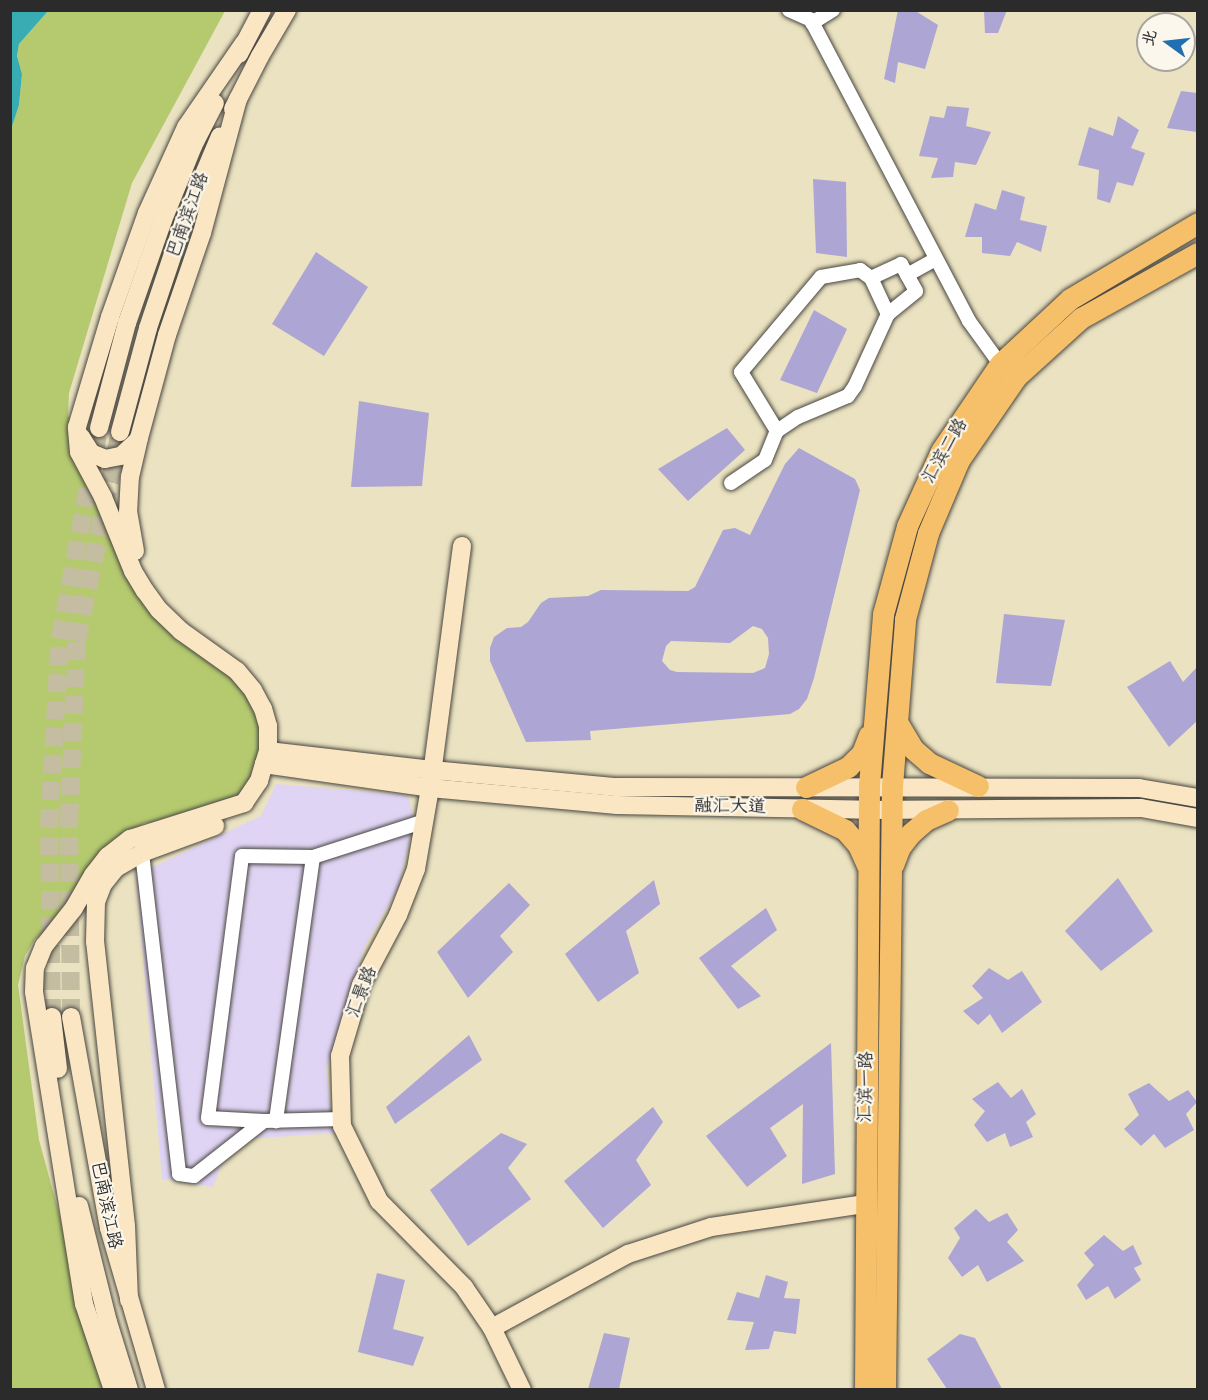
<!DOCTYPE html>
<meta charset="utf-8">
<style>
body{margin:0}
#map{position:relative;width:1208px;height:1400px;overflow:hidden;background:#eae2c0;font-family:"Balsamiq Sans","LXGW WenKai TC",sans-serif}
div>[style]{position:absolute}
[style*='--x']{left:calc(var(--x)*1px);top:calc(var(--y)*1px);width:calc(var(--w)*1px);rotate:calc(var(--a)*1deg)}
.built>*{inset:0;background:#e0d4f4}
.green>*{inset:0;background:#b5ca6f}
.water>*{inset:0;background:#39abb2}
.building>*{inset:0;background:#ada5d4}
.secondary-tunnel>*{height:18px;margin-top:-9px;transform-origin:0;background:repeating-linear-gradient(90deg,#c4bda2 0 18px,transparent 0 27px)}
.roads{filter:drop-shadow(0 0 2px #484641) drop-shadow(0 0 2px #484641)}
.street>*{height:14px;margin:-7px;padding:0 7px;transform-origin:7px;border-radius:7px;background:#fff}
.secondary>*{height:18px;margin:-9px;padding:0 9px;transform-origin:9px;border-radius:9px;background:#fbe6c4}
.primary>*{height:21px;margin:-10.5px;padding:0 10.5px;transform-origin:10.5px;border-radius:10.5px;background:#f6c06b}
span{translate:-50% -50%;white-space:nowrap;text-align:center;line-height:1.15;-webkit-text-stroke:4.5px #fbf7ec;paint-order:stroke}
.street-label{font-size:18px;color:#2b2b2b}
.frame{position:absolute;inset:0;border:12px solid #2b2b2b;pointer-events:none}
.north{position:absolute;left:1136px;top:12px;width:60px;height:60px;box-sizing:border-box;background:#fbf7ec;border:2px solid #a8a59f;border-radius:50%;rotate:285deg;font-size:16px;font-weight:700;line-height:24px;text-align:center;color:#2b2b2b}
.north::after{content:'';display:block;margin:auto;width:21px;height:27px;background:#1f6fb2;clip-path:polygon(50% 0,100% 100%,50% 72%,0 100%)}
</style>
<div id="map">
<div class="built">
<div style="clip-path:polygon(276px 784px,408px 795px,414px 821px,398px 888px,364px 948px,326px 1069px,334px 1133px,231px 1140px,213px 1187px,162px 1179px,136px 875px,261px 816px)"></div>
</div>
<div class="green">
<div style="clip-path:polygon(48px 11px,225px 11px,132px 183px,69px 393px,68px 415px,116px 512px,124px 562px,229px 673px,248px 696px,264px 728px,264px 748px,248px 790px,205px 815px,144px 823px,122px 838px,62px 917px,35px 939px,25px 956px,18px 985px,39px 1140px,107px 1389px,11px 1390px,10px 129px,19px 105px,22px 74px,17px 56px,19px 44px)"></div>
</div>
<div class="water">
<div style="clip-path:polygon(11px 10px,48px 11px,19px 44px,17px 56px,22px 74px,19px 105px,11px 129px)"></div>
</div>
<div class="building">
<div style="clip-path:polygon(898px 10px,914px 10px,938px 25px,925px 69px,898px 62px,895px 83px,884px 79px)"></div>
<div style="clip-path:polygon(984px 10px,1007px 10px,998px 33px,985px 33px)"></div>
<div style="clip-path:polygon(1181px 91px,1197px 93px,1197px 132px,1167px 128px)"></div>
<div style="clip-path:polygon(947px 106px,969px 108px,966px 126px,991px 132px,976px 165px,955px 162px,953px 177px,931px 178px,938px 158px,919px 156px,930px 116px,944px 118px)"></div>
<div style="clip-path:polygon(1118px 116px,1139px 130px,1131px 148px,1145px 153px,1133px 186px,1117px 182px,1110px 203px,1097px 199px,1099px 170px,1078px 165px,1089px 127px,1113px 136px)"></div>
<div style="clip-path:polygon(813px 179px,846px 182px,847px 257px,816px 253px)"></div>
<div style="clip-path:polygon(1002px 190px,1025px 197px,1020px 220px,1047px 226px,1041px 252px,1017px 242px,1010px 256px,982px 253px,982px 237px,965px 237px,975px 203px,996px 210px)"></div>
<div style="clip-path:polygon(316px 252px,368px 287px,324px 356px,272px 324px)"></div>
<div style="clip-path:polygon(814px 310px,847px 329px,817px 393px,780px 380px)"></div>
<div style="clip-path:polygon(359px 401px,429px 413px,422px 486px,351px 487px)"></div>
<div style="clip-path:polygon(727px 428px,745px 450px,688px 501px,658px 469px)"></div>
<div style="clip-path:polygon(evenodd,799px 448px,855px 479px,860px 490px,814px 678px,807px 699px,799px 709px,790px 714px,590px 731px,591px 740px,526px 742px,490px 661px,490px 648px,494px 637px,507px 628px,521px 627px,528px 622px,541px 603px,549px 598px,588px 596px,601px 590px,688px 591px,695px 587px,723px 530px,735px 528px,750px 535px,785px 464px,799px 448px,753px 626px,762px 629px,768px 638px,769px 654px,765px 668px,753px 673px,677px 672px,670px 670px,662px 661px,666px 646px,671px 641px,730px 643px,753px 626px)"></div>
<div style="clip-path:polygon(1004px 614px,1065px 620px,1051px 686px,996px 683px)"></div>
<div style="clip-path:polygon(1170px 661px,1183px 682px,1197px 667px,1197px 721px,1169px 747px,1127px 687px)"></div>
<div style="clip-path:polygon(1118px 878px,1153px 931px,1101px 971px,1065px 931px)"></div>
<div style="clip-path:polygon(654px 880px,660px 904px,626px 931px,639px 973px,598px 1002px,565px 954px)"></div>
<div style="clip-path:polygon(509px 883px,530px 905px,500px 936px,513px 952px,468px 998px,437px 952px)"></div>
<div style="clip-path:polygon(766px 908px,777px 930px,731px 966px,761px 996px,738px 1009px,699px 958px)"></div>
<div style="clip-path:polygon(989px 968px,1008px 980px,1022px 971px,1042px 1002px,1002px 1033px,990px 1014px,978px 1025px,963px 1011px,983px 998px,972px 986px)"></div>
<div style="clip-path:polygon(469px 1035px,482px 1060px,395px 1124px,386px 1107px)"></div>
<div style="clip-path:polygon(831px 1043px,835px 1174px,802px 1184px,803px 1104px,770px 1128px,787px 1156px,747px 1187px,706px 1136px)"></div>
<div style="clip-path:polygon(998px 1082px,1011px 1098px,1022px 1089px,1036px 1114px,1026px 1122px,1033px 1137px,1010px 1147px,1005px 1133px,987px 1142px,974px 1125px,985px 1111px,972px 1099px)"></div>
<div style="clip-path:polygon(1149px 1083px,1169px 1101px,1188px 1090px,1197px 1102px,1186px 1114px,1194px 1130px,1165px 1148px,1154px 1134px,1141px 1146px,1124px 1129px,1139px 1115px,1128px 1094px)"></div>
<div style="clip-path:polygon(653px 1107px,663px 1122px,636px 1160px,651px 1185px,603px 1228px,564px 1181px)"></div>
<div style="clip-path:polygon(501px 1133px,527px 1144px,508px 1168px,531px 1199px,468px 1246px,430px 1190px)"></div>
<div style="clip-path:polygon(976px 1209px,989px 1222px,1007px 1213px,1018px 1230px,1007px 1242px,1024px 1261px,987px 1282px,978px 1265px,962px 1277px,948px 1258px,960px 1238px,954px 1228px)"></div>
<div style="clip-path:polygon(1104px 1235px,1123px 1251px,1133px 1245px,1142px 1264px,1134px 1268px,1141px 1280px,1115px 1299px,1108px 1286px,1086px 1300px,1077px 1285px,1094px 1265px,1084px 1253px)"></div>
<div style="clip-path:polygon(377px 1273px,405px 1280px,393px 1329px,424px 1337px,413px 1366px,358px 1352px)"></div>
<div style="clip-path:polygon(766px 1275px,788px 1282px,784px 1298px,800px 1299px,796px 1334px,774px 1331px,769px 1349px,745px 1350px,754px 1322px,727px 1320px,737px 1292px,759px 1298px)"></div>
<div style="clip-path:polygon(604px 1333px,630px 1338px,619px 1389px,588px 1389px)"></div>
<div style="clip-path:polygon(960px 1334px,975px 1338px,1002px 1389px,947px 1389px,927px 1359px)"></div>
</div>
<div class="secondary-tunnel">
<div style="--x:52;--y:1017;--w:190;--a:-90.9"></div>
<div style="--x:49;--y:827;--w:188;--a:-86.7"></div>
<div style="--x:60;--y:639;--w:215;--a:-79.5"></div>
<div style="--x:71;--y:1017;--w:195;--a:-90.6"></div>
<div style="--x:69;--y:822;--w:181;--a:-87.5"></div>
<div style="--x:77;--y:641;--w:213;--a:-78.4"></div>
</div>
<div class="roads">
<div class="street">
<div style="--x:789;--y:10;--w:24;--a:24"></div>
<div style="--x:811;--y:20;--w:340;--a:62.3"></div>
<div style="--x:969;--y:321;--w:53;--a:54.2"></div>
<div style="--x:812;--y:23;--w:25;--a:-32"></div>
<div style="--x:907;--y:275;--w:33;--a:-29"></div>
<div style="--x:777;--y:431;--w:69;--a:-121.4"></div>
<div style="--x:741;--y:372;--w:124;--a:-49.9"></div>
<div style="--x:821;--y:277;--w:40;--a:-10"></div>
<div style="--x:860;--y:270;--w:14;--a:36"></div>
<div style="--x:871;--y:278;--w:40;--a:65"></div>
<div style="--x:731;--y:483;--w:41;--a:-34.1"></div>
<div style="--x:765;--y:460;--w:31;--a:-68"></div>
<div style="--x:777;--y:431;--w:25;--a:-34"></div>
<div style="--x:798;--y:417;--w:54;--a:-22.8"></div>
<div style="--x:848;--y:396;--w:12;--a:-55"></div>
<div style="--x:855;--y:386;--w:79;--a:-65.4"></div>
<div style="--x:888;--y:314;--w:36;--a:-39"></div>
<div style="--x:916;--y:291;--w:31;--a:-119"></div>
<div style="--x:901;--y:264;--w:33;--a:155"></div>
<div style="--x:142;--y:853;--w:323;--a:83.4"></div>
<div style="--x:179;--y:1174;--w:15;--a:8"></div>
<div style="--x:194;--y:1176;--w:89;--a:-38.2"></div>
<div style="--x:264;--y:1121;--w:78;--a:-1.5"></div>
<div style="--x:313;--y:857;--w:118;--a:-17.8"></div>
<div style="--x:264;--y:1121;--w:56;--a:-176.9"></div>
<div style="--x:208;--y:1118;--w:264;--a:-82.6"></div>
<div style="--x:242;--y:856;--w:71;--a:0.8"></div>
<div style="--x:313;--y:857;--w:267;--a:98"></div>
</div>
<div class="secondary">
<div style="--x:239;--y:54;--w:50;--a:-62.4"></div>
<div style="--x:233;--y:109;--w:59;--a:-63"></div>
<div style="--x:260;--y:56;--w:53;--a:-59.6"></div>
<div style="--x:99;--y:428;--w:109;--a:-75.1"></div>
<div style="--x:127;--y:323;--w:109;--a:-70.7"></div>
<div style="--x:163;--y:220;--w:80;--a:-67.9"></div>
<div style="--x:193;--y:146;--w:48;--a:-62.9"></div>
<div style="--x:120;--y:432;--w:108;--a:-74.9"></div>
<div style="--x:148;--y:328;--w:110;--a:-71.4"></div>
<div style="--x:183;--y:224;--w:95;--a:-67.2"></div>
<div style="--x:81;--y:437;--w:19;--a:58"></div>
<div style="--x:91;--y:453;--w:15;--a:23"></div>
<div style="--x:105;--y:459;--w:16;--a:-11"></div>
<div style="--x:121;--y:456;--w:23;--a:-43"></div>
<div style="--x:462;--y:546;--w:244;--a:97.5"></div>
<div style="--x:430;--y:788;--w:82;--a:99.8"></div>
<div style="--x:416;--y:869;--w:49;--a:111.4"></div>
<div style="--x:398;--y:915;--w:79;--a:117.9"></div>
<div style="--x:361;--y:985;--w:74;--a:106.5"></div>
<div style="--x:340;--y:1056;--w:70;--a:88.4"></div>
<div style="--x:342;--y:1126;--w:84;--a:63.7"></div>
<div style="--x:379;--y:1201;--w:121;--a:45.3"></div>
<div style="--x:464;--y:1287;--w:50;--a:55.7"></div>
<div style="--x:492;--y:1328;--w:69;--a:64.2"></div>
<div style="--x:135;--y:551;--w:39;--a:-100"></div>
<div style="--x:128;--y:513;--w:36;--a:-87"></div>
<div style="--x:130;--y:477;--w:40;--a:-77"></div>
<div style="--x:139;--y:438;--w:107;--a:-74.8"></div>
<div style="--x:167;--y:335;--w:108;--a:-71.1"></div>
<div style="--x:202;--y:233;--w:139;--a:-75"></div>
<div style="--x:268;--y:751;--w:165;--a:6.6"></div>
<div style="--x:432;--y:770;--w:185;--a:5.3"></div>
<div style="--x:616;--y:787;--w:523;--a:0.11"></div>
<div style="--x:1139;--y:788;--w:60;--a:9.6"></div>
<div style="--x:264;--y:764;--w:168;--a:8.2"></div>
<div style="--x:430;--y:788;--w:188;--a:5.2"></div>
<div style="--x:617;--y:805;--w:252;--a:1.1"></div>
<div style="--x:869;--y:810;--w:272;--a:-0.4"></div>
<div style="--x:1141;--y:808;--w:58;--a:10"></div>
<div style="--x:52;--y:1017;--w:52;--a:83.4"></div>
<div style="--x:71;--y:1017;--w:214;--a:79.8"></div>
<div style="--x:109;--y:1228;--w:169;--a:73.8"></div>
<div style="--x:79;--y:1206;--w:120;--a:76"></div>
<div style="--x:108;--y:1322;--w:71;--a:72.8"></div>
<div style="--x:129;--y:1300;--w:74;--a:-92.3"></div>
<div style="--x:126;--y:1226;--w:286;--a:-96.2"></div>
<div style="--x:95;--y:942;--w:40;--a:-88.6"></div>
<div style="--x:96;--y:902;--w:19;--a:-69"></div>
<div style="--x:103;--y:884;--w:21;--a:-51"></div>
<div style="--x:116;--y:868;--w:30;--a:-30"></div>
<div style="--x:142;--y:853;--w:78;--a:-20.3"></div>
<div style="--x:492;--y:1328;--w:155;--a:-28.6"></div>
<div style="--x:628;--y:1254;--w:87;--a:-18"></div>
<div style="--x:711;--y:1227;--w:156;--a:-8.5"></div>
<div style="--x:113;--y:1390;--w:91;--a:-108.6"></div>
<div style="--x:84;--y:1304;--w:316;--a:-99.1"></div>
<div style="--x:34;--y:992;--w:24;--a:-88"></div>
<div style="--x:35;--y:968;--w:24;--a:-68"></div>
<div style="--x:44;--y:946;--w:48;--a:-51.7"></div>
<div style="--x:74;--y:908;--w:38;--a:-60"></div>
<div style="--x:93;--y:875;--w:24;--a:-52"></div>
<div style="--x:108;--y:856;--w:28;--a:-38"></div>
<div style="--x:130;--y:839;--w:120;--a:-17.5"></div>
<div style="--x:244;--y:803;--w:27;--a:-56"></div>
<div style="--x:259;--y:781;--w:18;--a:-74"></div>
<div style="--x:264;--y:764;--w:14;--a:-73"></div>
<div style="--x:268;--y:751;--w:25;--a:-90"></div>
<div style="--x:268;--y:726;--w:18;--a:-106"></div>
<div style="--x:263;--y:709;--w:21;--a:-118"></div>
<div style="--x:253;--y:690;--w:25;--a:-130"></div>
<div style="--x:237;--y:671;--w:69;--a:-144.5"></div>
<div style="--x:181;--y:631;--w:30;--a:-136"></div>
<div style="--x:159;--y:610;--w:24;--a:-126"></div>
<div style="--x:145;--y:591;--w:23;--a:-121"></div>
<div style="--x:133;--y:571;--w:80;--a:-112.1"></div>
<div style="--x:103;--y:497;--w:51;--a:-118.1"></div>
<div style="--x:79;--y:452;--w:25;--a:-95"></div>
<div style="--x:77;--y:427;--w:115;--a:-73.3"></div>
<div style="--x:110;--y:317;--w:110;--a:-70.4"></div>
<div style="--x:147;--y:213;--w:94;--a:-65.6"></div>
<div style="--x:186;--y:127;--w:102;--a:-55.4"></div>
</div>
<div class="primary">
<div style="--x:897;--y:722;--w:31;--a:59"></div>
<div style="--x:913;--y:749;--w:21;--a:41"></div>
<div style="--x:929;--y:763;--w:54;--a:25.1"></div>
<div style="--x:806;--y:787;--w:47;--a:-25.5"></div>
<div style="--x:848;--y:767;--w:20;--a:-45"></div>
<div style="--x:862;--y:753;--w:19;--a:-69"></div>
<div style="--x:802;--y:809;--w:48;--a:26"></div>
<div style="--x:845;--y:830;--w:20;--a:49"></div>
<div style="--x:858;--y:845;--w:22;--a:66"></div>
<div style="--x:893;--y:865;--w:19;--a:-69"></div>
<div style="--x:900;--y:847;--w:18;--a:-52"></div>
<div style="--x:911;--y:833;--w:20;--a:-41"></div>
<div style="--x:926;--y:820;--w:24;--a:-24"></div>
<div style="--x:865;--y:1390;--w:605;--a:-89.62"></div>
<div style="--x:869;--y:785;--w:172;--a:-85.3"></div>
<div style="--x:883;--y:614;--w:91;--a:-74.7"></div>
<div style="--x:907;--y:526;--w:82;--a:-65.6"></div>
<div style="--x:941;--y:451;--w:105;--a:-55.9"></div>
<div style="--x:1000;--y:364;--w:96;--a:-42.9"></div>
<div style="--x:1070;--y:299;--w:149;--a:-30.7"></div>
<div style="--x:885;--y:1390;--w:604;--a:-89.34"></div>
<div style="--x:892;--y:786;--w:168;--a:-85.5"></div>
<div style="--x:905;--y:619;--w:89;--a:-75"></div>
<div style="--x:928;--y:533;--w:79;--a:-67"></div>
<div style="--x:959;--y:460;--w:101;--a:-55.5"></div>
<div style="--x:1016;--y:377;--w:88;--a:-42.2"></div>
<div style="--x:1081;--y:318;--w:134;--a:-29.1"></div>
</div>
</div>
<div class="street-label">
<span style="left:188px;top:215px;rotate:-70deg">巴南滨江路</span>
<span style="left:945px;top:451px;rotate:-60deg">汇滨二路</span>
<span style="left:730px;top:807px;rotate:1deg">融汇大道</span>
<span style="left:362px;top:992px;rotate:-69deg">汇景路</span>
<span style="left:866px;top:1087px;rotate:-89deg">汇滨一路</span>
<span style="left:106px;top:1205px;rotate:78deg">巴南滨江路</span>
</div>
<div class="frame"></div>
<div class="north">北</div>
</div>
